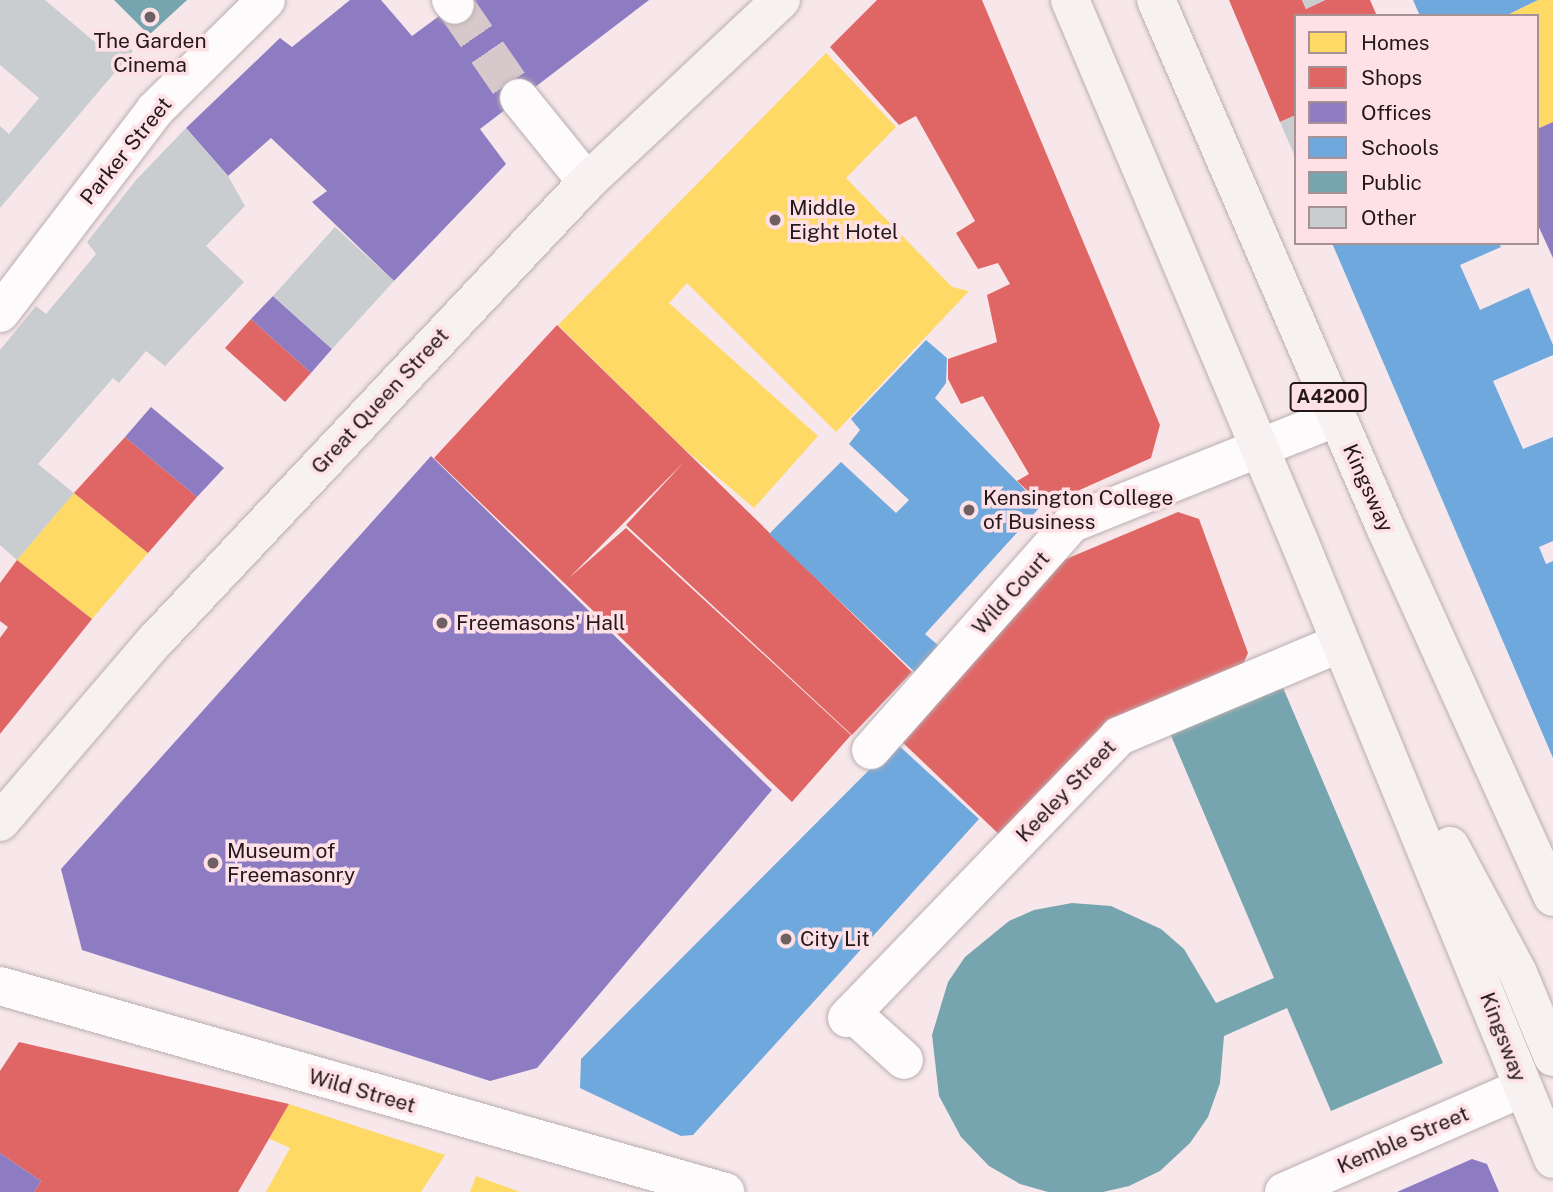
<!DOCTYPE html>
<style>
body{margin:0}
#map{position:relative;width:1553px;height:1192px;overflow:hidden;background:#f7e7ea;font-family:"Public Sans",sans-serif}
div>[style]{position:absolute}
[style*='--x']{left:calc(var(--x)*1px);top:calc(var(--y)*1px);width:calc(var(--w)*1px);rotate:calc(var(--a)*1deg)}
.homes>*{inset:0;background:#ffd966}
.shops>*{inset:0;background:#e06666}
.offices>*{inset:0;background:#8e7cc3}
.schools>*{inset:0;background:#6fa8dc}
.public>*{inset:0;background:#76a5af}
.building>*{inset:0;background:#c9cdd0}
.minor-tunnel>*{height:38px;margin-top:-19px;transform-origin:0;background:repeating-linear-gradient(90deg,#d7c8cb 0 38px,transparent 0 57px)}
.roads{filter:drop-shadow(0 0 2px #baaeb0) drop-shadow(0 0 2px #baaeb0)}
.minor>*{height:38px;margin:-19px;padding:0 19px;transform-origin:19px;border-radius:19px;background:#fefbfc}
.major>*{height:38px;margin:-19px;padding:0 19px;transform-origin:19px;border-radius:19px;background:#f8f1f2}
.dots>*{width:19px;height:19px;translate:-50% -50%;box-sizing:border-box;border:4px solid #fde1e7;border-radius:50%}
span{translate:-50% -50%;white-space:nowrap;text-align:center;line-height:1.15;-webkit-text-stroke:7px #fde1e7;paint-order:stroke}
.shield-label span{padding:2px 5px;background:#fde1e7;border:2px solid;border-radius:5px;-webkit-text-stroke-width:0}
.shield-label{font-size:19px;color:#24181b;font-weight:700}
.poi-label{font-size:21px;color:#24181b}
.left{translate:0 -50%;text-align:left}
.street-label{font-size:21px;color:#24181b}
.legend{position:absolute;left:1294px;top:14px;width:245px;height:231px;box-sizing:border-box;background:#fde1e7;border:2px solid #a69195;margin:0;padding:9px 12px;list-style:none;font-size:21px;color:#24181b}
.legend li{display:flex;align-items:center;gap:14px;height:35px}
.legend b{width:35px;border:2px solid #a69195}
</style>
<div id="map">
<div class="homes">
<div style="clip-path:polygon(1538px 0,1553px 0,1553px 122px,1537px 129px,1537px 16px,1505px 16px)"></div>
<div style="clip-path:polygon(826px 53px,896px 127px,846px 178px,952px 287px,969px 291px,836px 432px,687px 283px,669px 303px,818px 436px,754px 508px,682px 447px,558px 325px)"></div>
<div style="clip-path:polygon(74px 493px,148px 553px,92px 619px,17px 560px)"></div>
<div style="clip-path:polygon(289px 1104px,445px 1155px,421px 1192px,266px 1192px,290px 1148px,268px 1138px)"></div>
<div style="clip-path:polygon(476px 1176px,520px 1192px,470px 1192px)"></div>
</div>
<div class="shops">
<div style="clip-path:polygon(877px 0,982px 0,1160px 425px,1151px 458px,1044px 506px,1017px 481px,1029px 474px,983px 396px,961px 404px,948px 379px,948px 359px,997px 342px,987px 295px,1010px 284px,998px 263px,978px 269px,956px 233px,975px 221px,916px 116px,899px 125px,830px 47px)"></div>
<div style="clip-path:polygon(1229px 0,1302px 0,1306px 9px,1325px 0,1370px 0,1377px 16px,1296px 16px,1296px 115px,1280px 122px)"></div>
<div style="clip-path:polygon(251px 319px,311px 373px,285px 402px,225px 348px)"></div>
<div style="clip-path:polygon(557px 325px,912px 672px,852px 735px,626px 525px,685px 461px,569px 578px,626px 528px,851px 735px,792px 802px,434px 458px)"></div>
<div style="clip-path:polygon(125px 437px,197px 497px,148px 553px,74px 493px)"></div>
<div style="clip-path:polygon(1178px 512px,1199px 519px,1248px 653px,1241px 669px,1005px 840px,899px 739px,1047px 567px)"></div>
<div style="clip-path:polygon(17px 560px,92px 619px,0 734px,0 638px,8px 627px,0 621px,0 583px)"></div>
<div style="clip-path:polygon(19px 1042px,289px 1104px,238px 1192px,34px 1192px,41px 1181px,0 1153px,0 1071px)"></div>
</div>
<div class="offices">
<div style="clip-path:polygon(350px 0,381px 0,412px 36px,461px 0,649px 0,480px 129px,506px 164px,394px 281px,312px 202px,327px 191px,271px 138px,228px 176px,186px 128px,280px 38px,292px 47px)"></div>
<div style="clip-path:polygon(1553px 122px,1553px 258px,1537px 223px,1537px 129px)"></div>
<div style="clip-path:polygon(273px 296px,332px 349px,311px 373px,251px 319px)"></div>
<div style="clip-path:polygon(151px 407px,224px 468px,197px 497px,125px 437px)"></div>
<div style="clip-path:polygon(431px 456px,772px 790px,537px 1068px,490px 1081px,82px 950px,61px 869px)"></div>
<div style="clip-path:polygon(0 1153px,41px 1181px,34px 1192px,0 1192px)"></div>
<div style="clip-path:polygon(1472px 1159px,1487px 1164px,1499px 1192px,1397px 1192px)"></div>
</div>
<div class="schools">
<div style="clip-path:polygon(1413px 0,1538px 0,1505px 16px,1420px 16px)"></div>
<div style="clip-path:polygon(1332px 243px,1499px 243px,1501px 247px,1460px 265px,1480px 310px,1529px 288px,1553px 345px,1553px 355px,1493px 381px,1523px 449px,1553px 437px,1553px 541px,1539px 547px,1546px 564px,1553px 561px,1553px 758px)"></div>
<div style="clip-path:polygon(926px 340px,947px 358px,946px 383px,935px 398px,1041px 506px,925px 634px,939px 646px,921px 678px,769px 534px,841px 462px,896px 513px,909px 500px,849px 444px,860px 430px,851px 419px)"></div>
<div style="clip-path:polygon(896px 743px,979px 819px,693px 1135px,681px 1136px,580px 1088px,581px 1059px)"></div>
</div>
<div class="public">
<div style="clip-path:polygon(114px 0,187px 0,149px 35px)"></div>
<div style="clip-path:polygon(1281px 683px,1443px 1063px,1331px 1111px,1287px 1008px,1224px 1036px,1220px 1083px,1208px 1117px,1190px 1143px,1160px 1171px,1129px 1186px,1103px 1192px,1048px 1192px,1020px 1184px,989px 1166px,961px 1137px,939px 1096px,932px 1035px,948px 982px,965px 957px,1009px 921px,1034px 910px,1072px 903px,1111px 906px,1161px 929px,1184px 949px,1216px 1003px,1274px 978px,1169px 731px)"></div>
</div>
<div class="building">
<div style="clip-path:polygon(0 0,45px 0,96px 43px,108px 30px,133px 51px,0 208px,0 126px,9px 134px,39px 98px,0 65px)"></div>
<div style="clip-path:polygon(1302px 0,1325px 0,1306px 9px)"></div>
<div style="clip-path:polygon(1296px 115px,1296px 159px,1280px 122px)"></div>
<div style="clip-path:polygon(186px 128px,228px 176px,245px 206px,206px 246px,244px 282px,165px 366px,146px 351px,119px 383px,113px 378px,38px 464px,74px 493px,17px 560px,0 545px,0 350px,36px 306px,46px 314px,96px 254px,87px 242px,136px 180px)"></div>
<div style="clip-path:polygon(335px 227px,394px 281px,332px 349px,273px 296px)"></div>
</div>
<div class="minor-tunnel">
<div style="--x:455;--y:5;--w:113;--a:55.5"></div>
</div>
<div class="roads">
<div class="minor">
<div style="--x:451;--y:0;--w:6;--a:51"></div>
<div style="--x:519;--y:98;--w:108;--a:51"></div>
<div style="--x:0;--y:313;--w:255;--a:-52.6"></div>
<div style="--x:155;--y:110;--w:156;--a:-44.7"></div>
<div style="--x:871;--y:750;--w:303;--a:-48.5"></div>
<div style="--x:1072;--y:523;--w:285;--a:-21.8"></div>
<div style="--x:0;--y:986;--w:754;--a:15.86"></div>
<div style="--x:852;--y:1013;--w:70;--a:42.1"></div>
<div style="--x:847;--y:1018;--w:392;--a:-46"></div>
<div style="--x:1119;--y:736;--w:240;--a:-22.8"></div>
<div style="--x:1284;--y:1192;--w:260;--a:-23.6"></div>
</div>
<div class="major">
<div style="--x:1070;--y:0;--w:587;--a:67.06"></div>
<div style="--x:1299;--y:541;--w:668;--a:67.66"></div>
<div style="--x:1156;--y:0;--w:575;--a:66.51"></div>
<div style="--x:1385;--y:527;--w:406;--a:65.6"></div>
<div style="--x:0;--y:822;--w:237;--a:-49.5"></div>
<div style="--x:154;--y:642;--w:632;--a:-46.73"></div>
<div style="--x:587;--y:182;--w:266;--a:-43.2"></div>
<div style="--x:1450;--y:846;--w:144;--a:61.8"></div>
<div style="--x:1518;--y:973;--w:91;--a:67.4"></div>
</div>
</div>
<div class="dots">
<div style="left:150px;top:17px;background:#6e6063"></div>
<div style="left:775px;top:220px;background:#6e6063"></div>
<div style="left:969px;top:510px;background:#6e6063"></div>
<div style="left:442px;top:623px;background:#6e6063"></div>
<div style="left:213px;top:863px;background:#6e6063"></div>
<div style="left:786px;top:939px;background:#6e6063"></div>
</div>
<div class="shield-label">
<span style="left:1328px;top:397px">A4200</span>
</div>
<div class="poi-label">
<span style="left:150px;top:53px">The Garden<br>Cinema</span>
<span class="left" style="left:789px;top:220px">Middle<br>Eight Hotel</span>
<span class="left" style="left:983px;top:510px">Kensington College<br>of Business</span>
<span class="left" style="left:456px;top:623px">Freemasons' Hall</span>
<span class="left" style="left:227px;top:863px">Museum of<br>Freemasonry</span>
<span class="left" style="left:800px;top:939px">City Lit</span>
</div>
<div class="street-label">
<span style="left:126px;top:151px;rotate:-51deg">Parker Street</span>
<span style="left:380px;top:401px;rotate:-47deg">Great Queen Street</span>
<span style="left:1368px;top:488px;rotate:66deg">Kingsway</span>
<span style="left:1011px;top:593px;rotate:-48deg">Wild Court</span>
<span style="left:1066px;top:791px;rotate:-46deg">Keeley Street</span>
<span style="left:1503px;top:1037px;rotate:69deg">Kingsway</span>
<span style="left:362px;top:1091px;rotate:16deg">Wild Street</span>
<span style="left:1403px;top:1140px;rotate:-23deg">Kemble Street</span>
</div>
<ul class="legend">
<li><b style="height:19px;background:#ffd966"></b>Homes</li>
<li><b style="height:19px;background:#e06666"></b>Shops</li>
<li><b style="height:19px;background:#8e7cc3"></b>Offices</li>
<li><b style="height:19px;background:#6fa8dc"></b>Schools</li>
<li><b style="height:19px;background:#76a5af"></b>Public</li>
<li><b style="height:19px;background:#c9cdd0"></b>Other</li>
</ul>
</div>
